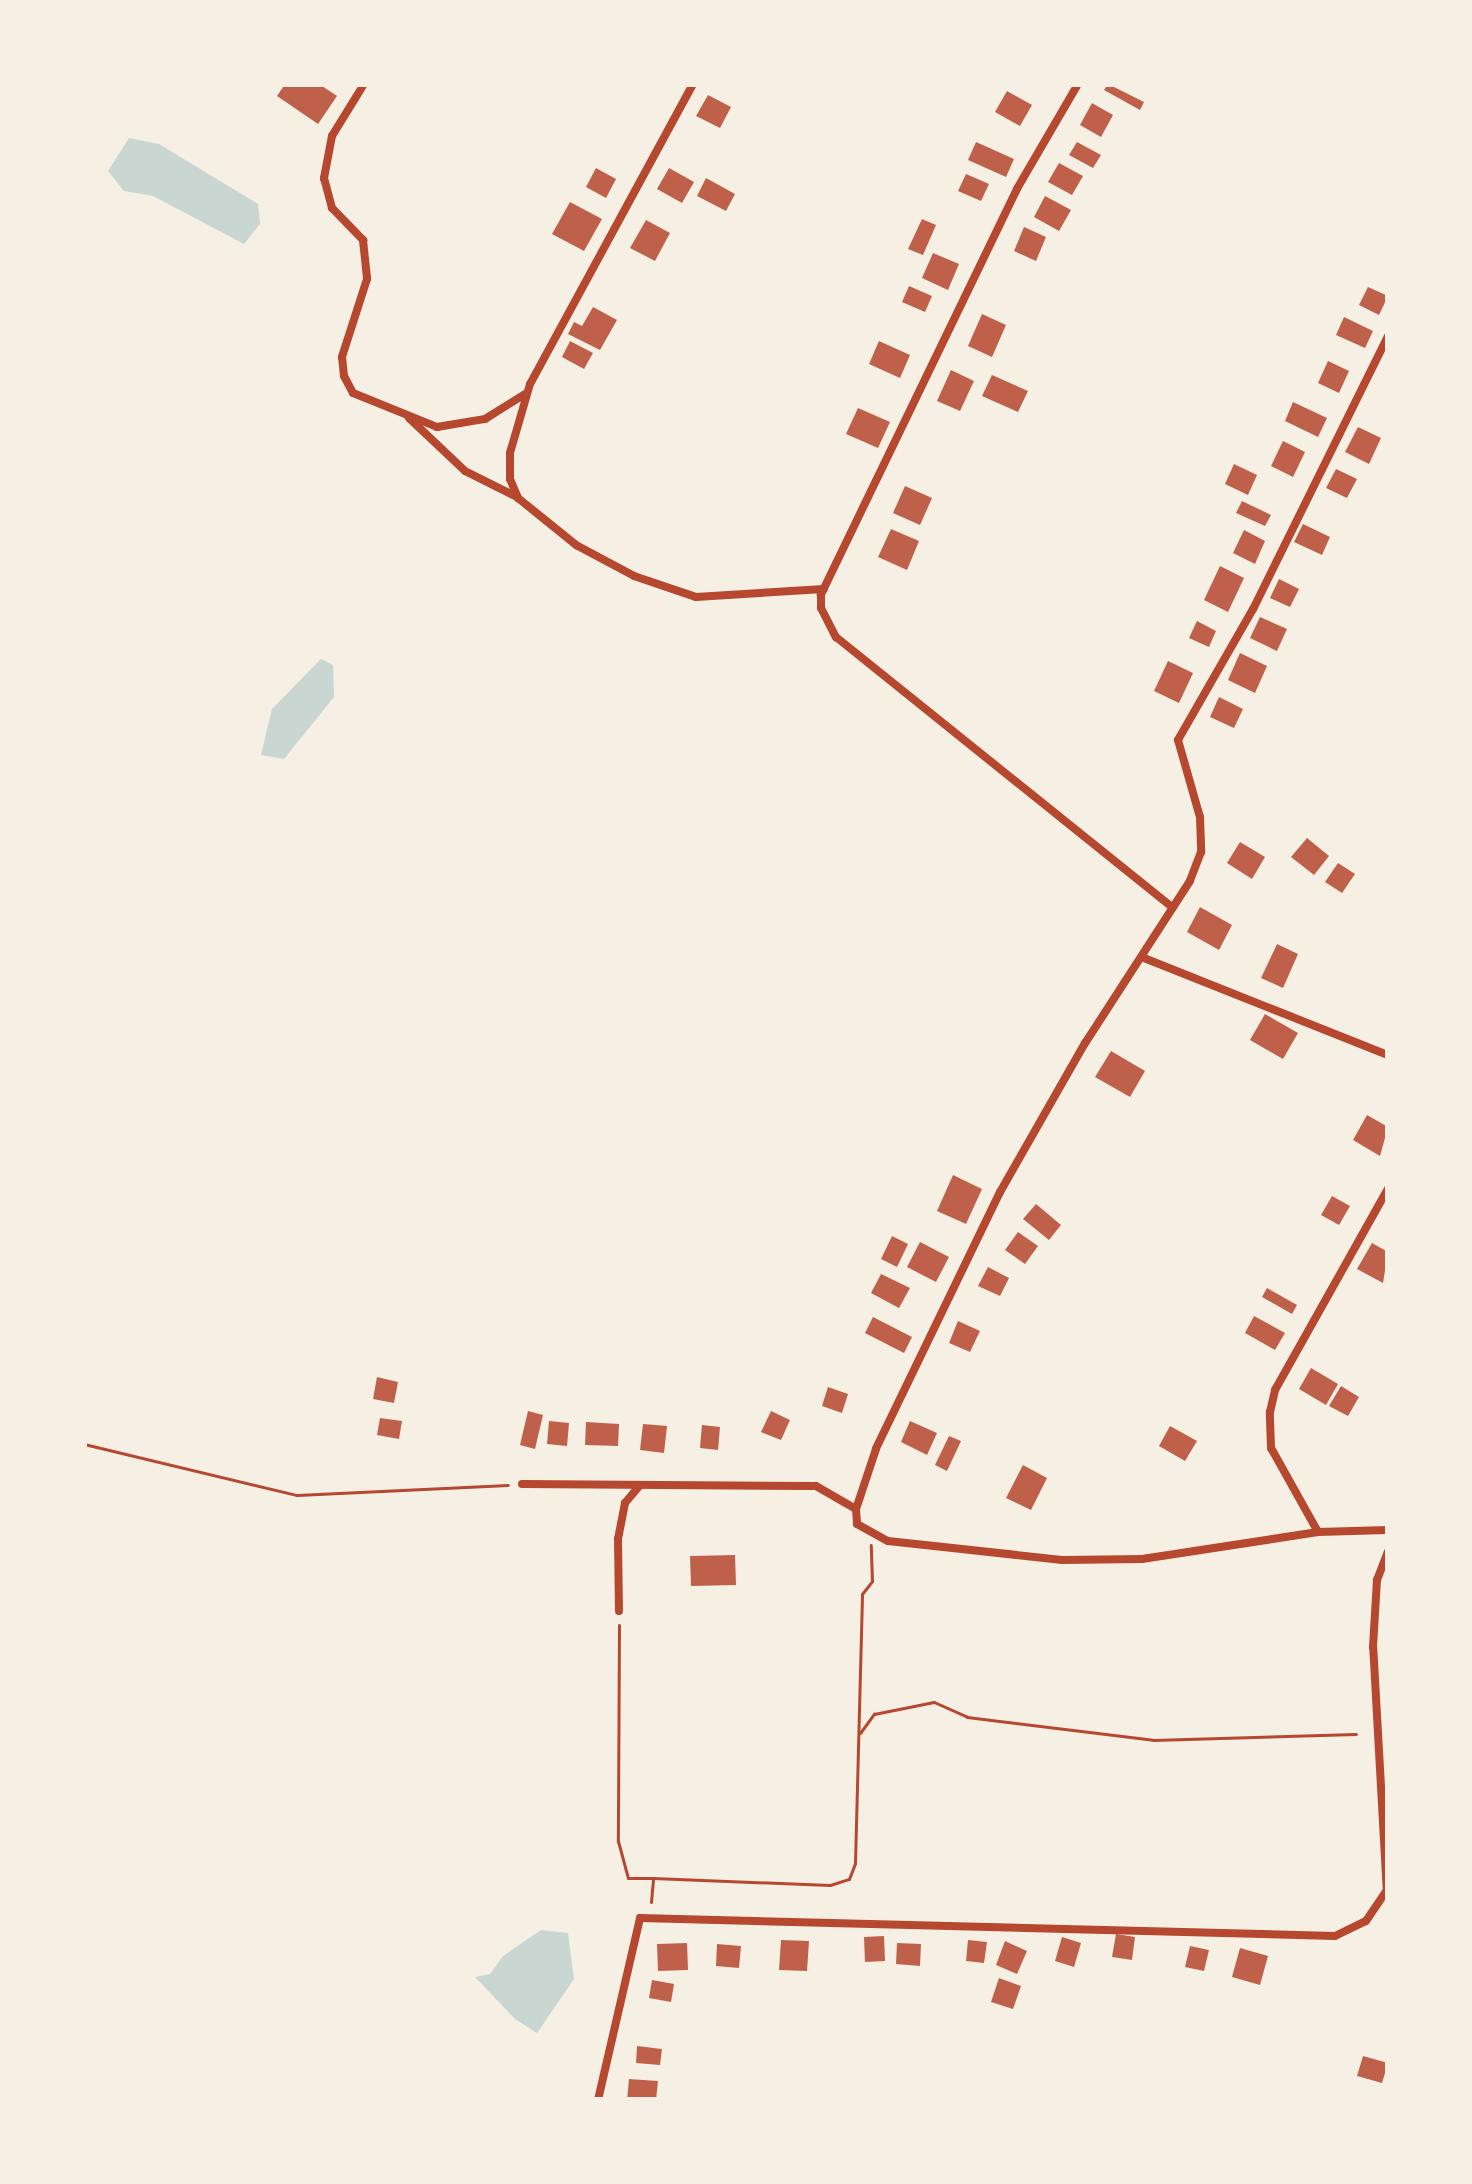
<!DOCTYPE html>
<style>
body{margin:0}
#map{position:relative;width:1472px;height:2184px;overflow:hidden;background:#f6efe4;font-family:"IBM Plex Sans",sans-serif}
div>[style]{position:absolute}
[style*='--x']{left:calc(var(--x)*1px);top:calc(var(--y)*1px);width:calc(var(--w)*1px);rotate:calc(var(--a)*1deg)}
.water>*{inset:0;background:#c9d6d2}
.building>*{inset:0;background:#bf614a}
.path>*{height:3px;margin:-1.5px;padding:0 1.5px;transform-origin:1.5px;border-radius:1.5px;background:#b5482f}
.minor>*{height:8px;margin:-4px;padding:0 4px;transform-origin:4px;border-radius:4px;background:#b5482f}
span{translate:-50% -50%;white-space:nowrap;text-align:center;line-height:1.15;-webkit-text-stroke:9px #f6efe4;paint-order:stroke}
.frame{position:absolute;inset:0;border:87px solid #f6efe4;pointer-events:none}
</style>
<div id="map">
<div class="water">
<div style="clip-path:polygon(129px 138px,159px 144px,258px 204px,260px 224px,244px 244px,153px 196px,124px 191px,108px 171px)"></div>
<div style="clip-path:polygon(321px 659px,333px 665px,334px 697px,284px 759px,261px 755px,272px 709px)"></div>
<div style="clip-path:polygon(541px 1930px,568px 1933px,574px 1979px,537px 2033px,515px 2019px,475px 1977px,490px 1974px,503px 1956px)"></div>
</div>
<div class="building">
<div style="clip-path:polygon(285px 84px,319px 84px,337px 96px,318px 124px,277px 96px)"></div>
<div style="clip-path:polygon(1108px 84px,1144px 102px,1140px 110px,1104px 90px)"></div>
<div style="clip-path:polygon(1007px 91px,1032px 105px,1020px 126px,995px 112px)"></div>
<div style="clip-path:polygon(708px 95px,731px 107px,720px 128px,696px 116px)"></div>
<div style="clip-path:polygon(1092px 103px,1113px 115px,1101px 137px,1080px 125px)"></div>
<div style="clip-path:polygon(976px 142px,1014px 159px,1006px 177px,968px 160px)"></div>
<div style="clip-path:polygon(1077px 142px,1101px 155px,1093px 168px,1069px 155px)"></div>
<div style="clip-path:polygon(1059px 163px,1083px 176px,1072px 195px,1048px 182px)"></div>
<div style="clip-path:polygon(596px 168px,616px 179px,606px 198px,586px 187px)"></div>
<div style="clip-path:polygon(669px 168px,694px 182px,682px 203px,657px 189px)"></div>
<div style="clip-path:polygon(966px 174px,989px 184px,981px 201px,958px 191px)"></div>
<div style="clip-path:polygon(706px 178px,735px 194px,726px 211px,697px 196px)"></div>
<div style="clip-path:polygon(1045px 196px,1071px 210px,1059px 231px,1034px 217px)"></div>
<div style="clip-path:polygon(570px 202px,602px 219px,584px 251px,552px 234px)"></div>
<div style="clip-path:polygon(922px 219px,936px 225px,923px 255px,908px 249px)"></div>
<div style="clip-path:polygon(646px 220px,670px 233px,655px 261px,630px 248px)"></div>
<div style="clip-path:polygon(1024px 227px,1046px 237px,1036px 261px,1014px 251px)"></div>
<div style="clip-path:polygon(933px 253px,959px 264px,948px 290px,922px 278px)"></div>
<div style="clip-path:polygon(909px 286px,932px 296px,925px 312px,902px 302px)"></div>
<div style="clip-path:polygon(1368px 287px,1388px 296px,1379px 315px,1359px 305px)"></div>
<div style="clip-path:polygon(593px 307px,617px 320px,600px 350px,568px 334px,574px 322px,582px 326px)"></div>
<div style="clip-path:polygon(982px 314px,1006px 325px,992px 357px,968px 346px)"></div>
<div style="clip-path:polygon(1344px 317px,1373px 331px,1365px 348px,1336px 335px)"></div>
<div style="clip-path:polygon(570px 341px,593px 353px,584px 369px,562px 357px)"></div>
<div style="clip-path:polygon(879px 341px,910px 355px,900px 378px,869px 364px)"></div>
<div style="clip-path:polygon(1328px 361px,1349px 371px,1339px 393px,1318px 383px)"></div>
<div style="clip-path:polygon(951px 370px,974px 381px,960px 411px,937px 401px)"></div>
<div style="clip-path:polygon(992px 375px,1028px 391px,1018px 412px,982px 396px)"></div>
<div style="clip-path:polygon(1293px 402px,1327px 418px,1318px 437px,1285px 421px)"></div>
<div style="clip-path:polygon(858px 408px,890px 422px,878px 448px,846px 434px)"></div>
<div style="clip-path:polygon(1358px 427px,1381px 438px,1369px 464px,1345px 452px)"></div>
<div style="clip-path:polygon(1283px 441px,1305px 452px,1293px 477px,1271px 466px)"></div>
<div style="clip-path:polygon(1234px 464px,1257px 475px,1248px 495px,1225px 484px)"></div>
<div style="clip-path:polygon(1336px 469px,1357px 479px,1347px 498px,1326px 488px)"></div>
<div style="clip-path:polygon(905px 486px,932px 498px,920px 525px,893px 513px)"></div>
<div style="clip-path:polygon(1242px 501px,1271px 515px,1265px 526px,1236px 513px)"></div>
<div style="clip-path:polygon(1303px 524px,1330px 537px,1322px 555px,1294px 542px)"></div>
<div style="clip-path:polygon(891px 529px,919px 541px,907px 570px,878px 557px)"></div>
<div style="clip-path:polygon(1244px 530px,1265px 541px,1255px 564px,1233px 553px)"></div>
<div style="clip-path:polygon(1220px 566px,1244px 578px,1228px 612px,1204px 600px)"></div>
<div style="clip-path:polygon(1279px 579px,1299px 589px,1290px 607px,1270px 598px)"></div>
<div style="clip-path:polygon(1260px 617px,1287px 629px,1277px 651px,1250px 638px)"></div>
<div style="clip-path:polygon(1197px 621px,1216px 631px,1209px 647px,1189px 638px)"></div>
<div style="clip-path:polygon(1240px 653px,1267px 666px,1255px 693px,1228px 680px)"></div>
<div style="clip-path:polygon(1168px 661px,1193px 673px,1179px 703px,1154px 691px)"></div>
<div style="clip-path:polygon(1219px 697px,1243px 709px,1234px 728px,1210px 717px)"></div>
<div style="clip-path:polygon(1307px 838px,1329px 856px,1314px 875px,1291px 857px)"></div>
<div style="clip-path:polygon(1240px 842px,1265px 857px,1252px 879px,1227px 863px)"></div>
<div style="clip-path:polygon(1338px 863px,1355px 874px,1342px 893px,1325px 882px)"></div>
<div style="clip-path:polygon(1200px 907px,1232px 925px,1219px 950px,1187px 932px)"></div>
<div style="clip-path:polygon(1277px 944px,1298px 954px,1283px 988px,1261px 978px)"></div>
<div style="clip-path:polygon(1265px 1014px,1298px 1033px,1283px 1059px,1250px 1040px)"></div>
<div style="clip-path:polygon(1111px 1051px,1145px 1071px,1130px 1097px,1095px 1077px)"></div>
<div style="clip-path:polygon(1367px 1115px,1388px 1127px,1380px 1156px,1353px 1140px)"></div>
<div style="clip-path:polygon(953px 1175px,982px 1189px,966px 1224px,937px 1211px)"></div>
<div style="clip-path:polygon(1332px 1196px,1350px 1206px,1339px 1225px,1321px 1215px)"></div>
<div style="clip-path:polygon(1036px 1204px,1061px 1225px,1049px 1240px,1023px 1219px)"></div>
<div style="clip-path:polygon(1018px 1232px,1038px 1246px,1025px 1264px,1005px 1250px)"></div>
<div style="clip-path:polygon(892px 1236px,908px 1244px,897px 1267px,881px 1259px)"></div>
<div style="clip-path:polygon(920px 1242px,949px 1257px,936px 1282px,907px 1267px)"></div>
<div style="clip-path:polygon(1372px 1243px,1388px 1252px,1383px 1283px,1357px 1269px)"></div>
<div style="clip-path:polygon(988px 1267px,1009px 1278px,1000px 1296px,978px 1286px)"></div>
<div style="clip-path:polygon(881px 1274px,910px 1288px,899px 1308px,871px 1293px)"></div>
<div style="clip-path:polygon(1267px 1288px,1297px 1305px,1292px 1314px,1262px 1297px)"></div>
<div style="clip-path:polygon(1254px 1316px,1285px 1333px,1275px 1350px,1245px 1333px)"></div>
<div style="clip-path:polygon(873px 1317px,912px 1337px,904px 1353px,865px 1333px)"></div>
<div style="clip-path:polygon(958px 1321px,980px 1331px,970px 1352px,949px 1343px)"></div>
<div style="clip-path:polygon(1311px 1368px,1338px 1384px,1326px 1405px,1299px 1389px)"></div>
<div style="clip-path:polygon(377px 1377px,398px 1382px,394px 1403px,373px 1399px)"></div>
<div style="clip-path:polygon(1341px 1386px,1359px 1397px,1348px 1416px,1329px 1406px)"></div>
<div style="clip-path:polygon(828px 1387px,848px 1394px,842px 1413px,822px 1406px)"></div>
<div style="clip-path:polygon(528px 1411px,543px 1415px,535px 1449px,520px 1445px)"></div>
<div style="clip-path:polygon(771px 1411px,790px 1420px,781px 1440px,761px 1432px)"></div>
<div style="clip-path:polygon(380px 1418px,402px 1421px,399px 1439px,377px 1435px)"></div>
<div style="clip-path:polygon(549px 1421px,569px 1423px,567px 1446px,547px 1444px)"></div>
<div style="clip-path:polygon(910px 1421px,937px 1433px,927px 1455px,901px 1442px)"></div>
<div style="clip-path:polygon(586px 1422px,619px 1424px,618px 1446px,585px 1445px)"></div>
<div style="clip-path:polygon(643px 1424px,667px 1426px,664px 1453px,640px 1450px)"></div>
<div style="clip-path:polygon(702px 1425px,720px 1427px,718px 1450px,700px 1448px)"></div>
<div style="clip-path:polygon(1170px 1426px,1197px 1441px,1185px 1461px,1159px 1446px)"></div>
<div style="clip-path:polygon(949px 1436px,961px 1441px,947px 1471px,935px 1465px)"></div>
<div style="clip-path:polygon(1023px 1465px,1047px 1478px,1031px 1510px,1006px 1498px)"></div>
<div style="clip-path:polygon(735px 1555px,736px 1585px,691px 1586px,690px 1556px)"></div>
<div style="clip-path:polygon(1116px 1934px,1135px 1937px,1132px 1960px,1112px 1957px)"></div>
<div style="clip-path:polygon(884px 1936px,885px 1961px,865px 1962px,864px 1937px)"></div>
<div style="clip-path:polygon(1062px 1937px,1081px 1943px,1074px 1967px,1055px 1961px)"></div>
<div style="clip-path:polygon(781px 1940px,809px 1941px,807px 1971px,779px 1970px)"></div>
<div style="clip-path:polygon(968px 1940px,987px 1942px,984px 1963px,966px 1961px)"></div>
<div style="clip-path:polygon(1005px 1941px,1027px 1951px,1017px 1974px,996px 1965px)"></div>
<div style="clip-path:polygon(687px 1943px,688px 1970px,658px 1971px,657px 1944px)"></div>
<div style="clip-path:polygon(897px 1943px,921px 1944px,920px 1966px,896px 1964px)"></div>
<div style="clip-path:polygon(717px 1944px,741px 1946px,739px 1968px,716px 1966px)"></div>
<div style="clip-path:polygon(1190px 1946px,1209px 1950px,1204px 1971px,1185px 1967px)"></div>
<div style="clip-path:polygon(1240px 1948px,1268px 1956px,1260px 1985px,1232px 1977px)"></div>
<div style="clip-path:polygon(999px 1978px,1021px 1986px,1013px 2009px,991px 2002px)"></div>
<div style="clip-path:polygon(652px 1980px,674px 1984px,671px 2002px,649px 1998px)"></div>
<div style="clip-path:polygon(637px 2046px,662px 2049px,660px 2065px,636px 2063px)"></div>
<div style="clip-path:polygon(1363px 2056px,1388px 2063px,1382px 2083px,1357px 2076px)"></div>
<div style="clip-path:polygon(629px 2079px,658px 2081px,656px 2100px,627px 2100px)"></div>
</div>
<div class="path">
<div style="--x:84;--y:1444;--w:219;--a:13.5"></div>
<div style="--x:297;--y:1495;--w:211;--a:-2.7"></div>
<div style="--x:619;--y:1625;--w:216;--a:90.3"></div>
<div style="--x:618;--y:1841;--w:38;--a:75"></div>
<div style="--x:628;--y:1878;--w:24;--a:0"></div>
<div style="--x:860;--y:1733;--w:24;--a:-54"></div>
<div style="--x:874;--y:1714;--w:61;--a:-11.3"></div>
<div style="--x:934;--y:1702;--w:36;--a:24"></div>
<div style="--x:967;--y:1717;--w:187;--a:7"></div>
<div style="--x:1153;--y:1740;--w:203;--a:-1.7"></div>
<div style="--x:651;--y:1902;--w:24;--a:-85"></div>
<div style="--x:653;--y:1878;--w:177;--a:2.3"></div>
<div style="--x:830;--y:1885;--w:20;--a:-18"></div>
<div style="--x:849;--y:1879;--w:17;--a:-69"></div>
<div style="--x:855;--y:1863;--w:269;--a:-88.5"></div>
<div style="--x:862;--y:1594;--w:16;--a:-52"></div>
<div style="--x:872;--y:1581;--w:36;--a:-92"></div>
</div>
<div class="minor">
<div style="--x:364;--y:84;--w:61;--a:121.6"></div>
<div style="--x:332;--y:136;--w:43;--a:100.8"></div>
<div style="--x:324;--y:178;--w:31;--a:75"></div>
<div style="--x:332;--y:208;--w:45;--a:45.9"></div>
<div style="--x:363;--y:240;--w:39;--a:84"></div>
<div style="--x:367;--y:279;--w:82;--a:107.8"></div>
<div style="--x:342;--y:357;--w:19;--a:84"></div>
<div style="--x:344;--y:376;--w:19;--a:62"></div>
<div style="--x:353;--y:393;--w:91;--a:22"></div>
<div style="--x:437;--y:427;--w:49;--a:-9.5"></div>
<div style="--x:485;--y:419;--w:47;--a:-32"></div>
<div style="--x:693;--y:84;--w:341;--a:118.5"></div>
<div style="--x:530;--y:384;--w:72;--a:106.2"></div>
<div style="--x:510;--y:453;--w:26;--a:90"></div>
<div style="--x:510;--y:479;--w:21;--a:67"></div>
<div style="--x:518;--y:498;--w:75;--a:39"></div>
<div style="--x:576;--y:545;--w:66;--a:28.1"></div>
<div style="--x:634;--y:576;--w:65;--a:18.7"></div>
<div style="--x:696;--y:597;--w:128;--a:-3.6"></div>
<div style="--x:1078;--y:84;--w:121;--a:120.2"></div>
<div style="--x:1017;--y:189;--w:451;--a:115.8"></div>
<div style="--x:821;--y:595;--w:13;--a:90"></div>
<div style="--x:821;--y:608;--w:33;--a:63"></div>
<div style="--x:836;--y:637;--w:432;--a:38.8"></div>
<div style="--x:1388;--y:336;--w:305;--a:116.3"></div>
<div style="--x:1253;--y:609;--w:151;--a:119.8"></div>
<div style="--x:1178;--y:740;--w:80;--a:74.1"></div>
<div style="--x:1200;--y:817;--w:35;--a:88"></div>
<div style="--x:1201;--y:852;--w:31;--a:111"></div>
<div style="--x:1190;--y:881;--w:193;--a:122.9"></div>
<div style="--x:1085;--y:1043;--w:172;--a:119.7"></div>
<div style="--x:1000;--y:1192;--w:285;--a:115.8"></div>
<div style="--x:876;--y:1449;--w:63;--a:108.4"></div>
<div style="--x:856;--y:1509;--w:15;--a:86"></div>
<div style="--x:857;--y:1524;--w:35;--a:29"></div>
<div style="--x:888;--y:1541;--w:175;--a:6.2"></div>
<div style="--x:1062;--y:1560;--w:80;--a:-0.7"></div>
<div style="--x:1142;--y:1559;--w:178;--a:-8.7"></div>
<div style="--x:1318;--y:1532;--w:70;--a:-1.6"></div>
<div style="--x:409;--y:418;--w:77;--a:43.4"></div>
<div style="--x:465;--y:471;--w:58;--a:26.6"></div>
<div style="--x:1144;--y:958;--w:263;--a:21.7"></div>
<div style="--x:522;--y:1484;--w:294;--a:0.4"></div>
<div style="--x:816;--y:1486;--w:46;--a:29.9"></div>
<div style="--x:1318;--y:1532;--w:96;--a:-119.2"></div>
<div style="--x:1271;--y:1448;--w:36;--a:-92"></div>
<div style="--x:1270;--y:1412;--w:23;--a:-77"></div>
<div style="--x:1275;--y:1390;--w:231;--a:-60.7"></div>
<div style="--x:619;--y:1611;--w:72;--a:-90.8"></div>
<div style="--x:618;--y:1539;--w:37;--a:-79"></div>
<div style="--x:625;--y:1503;--w:23;--a:-50"></div>
<div style="--x:1387;--y:1894;--w:247;--a:-93.2"></div>
<div style="--x:1373;--y:1647;--w:67;--a:-86.6"></div>
<div style="--x:1377;--y:1580;--w:31;--a:-69"></div>
<div style="--x:598;--y:2100;--w:187;--a:-77"></div>
<div style="--x:640;--y:1918;--w:695;--a:1.48"></div>
<div style="--x:1335;--y:1936;--w:34;--a:-26"></div>
<div style="--x:1366;--y:1921;--w:36;--a:-56"></div>
</div>
<div class="frame"></div>
</div>
